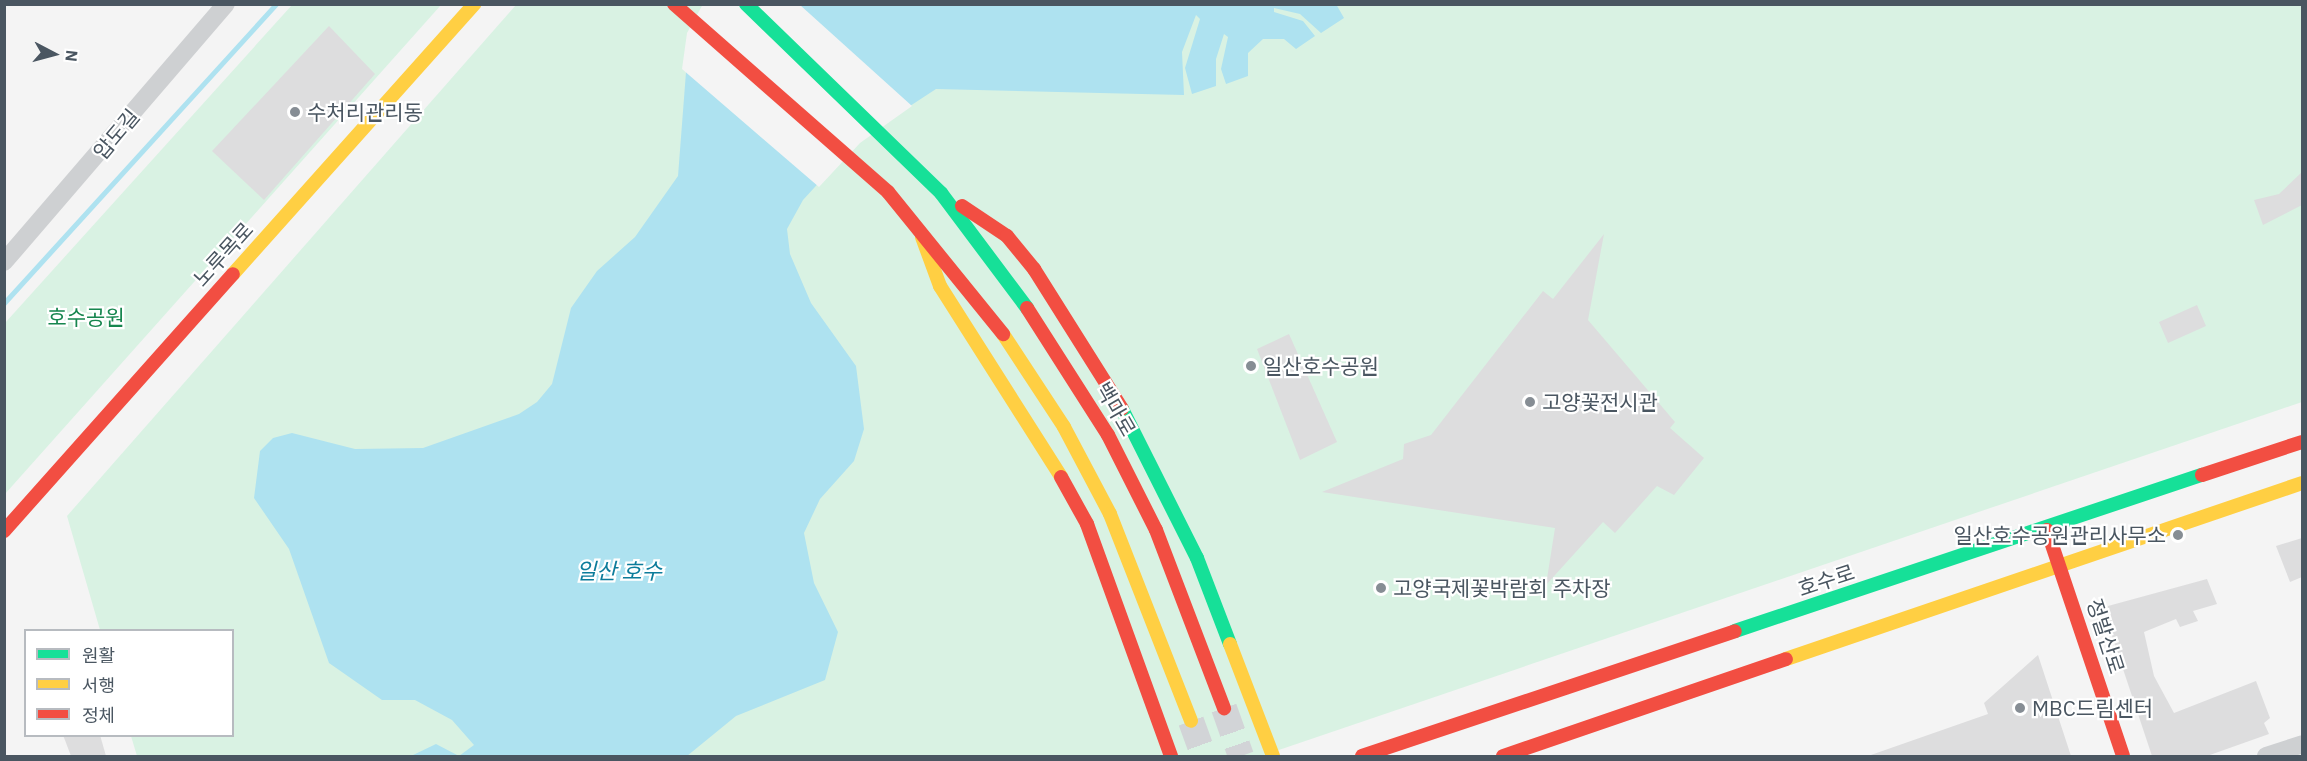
<!DOCTYPE html>
<meta charset="utf-8">
<style>
body{margin:0}
#map{position:relative;width:2307px;height:761px;overflow:hidden;background:#f4f4f4;font-family:"IBM Plex Sans","Noto Sans KR",sans-serif}
div>[style]{position:absolute}
[style*='--x']{left:calc(var(--x)*1px);top:calc(var(--y)*1px);width:calc(var(--w)*1px);rotate:calc(var(--a)*1deg)}
.green>*{inset:0;background:#d9f2e3}
.water>*{inset:0;background:#aee2f0}
.pier>*{inset:0;background:#f4f4f4}
.stream>*{height:5px;margin:-2.5px;padding:0 2.5px;transform-origin:2.5px;border-radius:2.5px;background:#aee2f0}
.building>*{inset:0;background:#ddddde}
.secondary-tunnel>*{height:26px;margin-top:-13px;transform-origin:0;background:repeating-linear-gradient(90deg,#d2d4d7 0 26px,transparent 0 39px)}
.street>*{height:18px;margin:-9px;padding:0 9px;transform-origin:9px;border-radius:9px;background:#ced0d2}
.fast>*{height:14px;margin:-7px;padding:0 7px;transform-origin:7px;border-radius:7px;background:#16e098}
.slow>*{height:14px;margin:-7px;padding:0 7px;transform-origin:7px;border-radius:7px;background:#ffcf43}
.jam>*{height:14px;margin:-7px;padding:0 7px;transform-origin:7px;border-radius:7px;background:#f24e42}
.dots>*{width:16px;height:16px;translate:-50% -50%;box-sizing:border-box;border:3px solid #fff;border-radius:50%}
span{translate:-50% -50%;white-space:nowrap;text-align:center;line-height:1.15;-webkit-text-stroke:4.5px #fff;paint-order:stroke}
.poi-label{font-size:21px;color:#4a5661}
.left{translate:0 -50%;text-align:left}
.right{translate:-100% -50%;text-align:right}
.street-label{font-size:21px;color:#4a5661}
.park-label{font-size:21px;color:#17864f}
.water-label{font-size:22px;color:#0c7c9b;font-style:italic}
.frame{position:absolute;inset:0;border:6px solid #4a5661;pointer-events:none}
.legend{position:absolute;left:24px;top:629px;width:210px;height:108px;box-sizing:border-box;background:#fff;border:2px solid #b7bbc0;margin:0;padding:8px 10px;list-style:none;font-size:18px;color:#4a5661}
.legend li{display:flex;align-items:center;gap:12px;height:30px}
.legend b{width:30px;border:2px solid #b7bbc0}
.north{position:absolute;left:24px;top:24px;width:60px;height:60px;-webkit-text-stroke:4px #fff;paint-order:stroke;rotate:96deg;font-size:16px;font-weight:700;line-height:24px;text-align:center;color:#4a5661}
.north::after{content:'';display:block;margin:auto;width:21px;height:27px;background:#4a5661;clip-path:polygon(50% 0,100% 100%,50% 72%,0 100%)}
</style>
<div id="map">
<div class="green">
<div style="clip-path:polygon(292px 5px,441px 5px,5px 494px,5px 323px)"></div>
<div style="clip-path:polygon(516px 5px,2302px 5px,2302px 402px,1261px 756px,137px 756px,131px 736px,232px 736px,232px 630px,100px 630px,67px 516px)"></div>
</div>
<div class="water">
<div style="clip-path:polygon(1336px 4px,1344px 18px,1321px 33px,1300px 14px,1274px 8px,1274px 12px,1303px 21px,1315px 36px,1296px 49px,1284px 39px,1263px 39px,1248px 53px,1248px 76px,1226px 84px,1221px 69px,1228px 37px,1224px 34px,1216px 59px,1216px 86px,1192px 94px,1185px 68px,1200px 19px,1196px 15px,1182px 52px,1184px 95px,936px 89px,858px 140px,803px 200px,787px 229px,790px 254px,811px 303px,856px 366px,864px 429px,854px 461px,820px 499px,804px 533px,814px 583px,838px 632px,825px 680px,736px 716px,687px 756px,411px 756px,436px 744px,459px 756px,474px 745px,452px 720px,415px 700px,382px 700px,329px 663px,289px 549px,254px 498px,260px 451px,273px 438px,292px 433px,355px 449px,423px 448px,519px 414px,537px 402px,552px 384px,571px 308px,597px 271px,635px 237px,678px 176px,689px 33px,707px 5px)"></div>
</div>
<div class="pier">
<div style="clip-path:polygon(703px 4px,800px 5px,912px 106px,860px 143px,819px 187px,682px 69px,687px 33px)"></div>
</div>
<div class="stream">
<div style="--x:4;--y:303;--w:404;--a:-47.7"></div>
</div>
<div class="building">
<div style="clip-path:polygon(329px 26px,375px 74px,264px 200px,212px 151px)"></div>
<div style="clip-path:polygon(2302px 172px,2302px 205px,2263px 225px,2254px 200px,2279px 194px)"></div>
<div style="clip-path:polygon(1604px 234px,1588px 320px,1675px 422px,1670px 428px,1704px 458px,1674px 495px,1657px 486px,1615px 533px,1603px 522px,1546px 585px,1555px 528px,1322px 492px,1403px 459px,1404px 444px,1431px 435px,1543px 291px,1553px 299px)"></div>
<div style="clip-path:polygon(2197px 305px,2206px 326px,2168px 343px,2159px 322px)"></div>
<div style="clip-path:polygon(1289px 334px,1337px 442px,1300px 460px,1257px 349px)"></div>
<div style="clip-path:polygon(2302px 538px,2302px 577px,2290px 582px,2276px 546px)"></div>
<div style="clip-path:polygon(2207px 579px,2217px 604px,2193px 611px,2198px 621px,2180px 627px,2176px 619px,2144px 632px,2154px 676px,2174px 713px,2256px 681px,2270px 718px,2264px 723px,2269px 734px,2207px 756px,2152px 756px,2105px 615px,2108px 606px)"></div>
<div style="clip-path:polygon(2038px 655px,2071px 756px,1868px 756px,1988px 714px,1984px 703px)"></div>
<div style="clip-path:polygon(63px 735px,100px 735px,106px 756px,71px 756px)"></div>
</div>
<div class="secondary-tunnel">
<div style="--x:1224;--y:708;--w:51;--a:70.5"></div>
<div style="--x:1191;--y:721;--w:37;--a:70"></div>
</div>
<div class="street">
<div style="--x:4;--y:262;--w:340;--a:-49.3"></div>
<div style="--x:2266;--y:756;--w:38;--a:-18"></div>
</div>
<div class="fast">
<div style="--x:746;--y:4;--w:272;--a:44.1"></div>
<div style="--x:941;--y:193;--w:144;--a:53.2"></div>
<div style="--x:1122;--y:409;--w:167;--a:63.3"></div>
<div style="--x:1197;--y:558;--w:92;--a:69"></div>
<div style="--x:1735;--y:631;--w:492;--a:-18.5"></div>
</div>
<div class="slow">
<div style="--x:922;--y:237;--w:52;--a:69.8"></div>
<div style="--x:940;--y:286;--w:226;--a:57.6"></div>
<div style="--x:233;--y:274;--w:362;--a:-48.2"></div>
<div style="--x:1003;--y:334;--w:111;--a:56.7"></div>
<div style="--x:1064;--y:427;--w:98;--a:62.1"></div>
<div style="--x:1110;--y:514;--w:222;--a:68.6"></div>
<div style="--x:1230;--y:644;--w:120;--a:69"></div>
<div style="--x:1786;--y:659;--w:545;--a:-18.83"></div>
</div>
<div class="jam">
<div style="--x:674;--y:4;--w:285;--a:41.3"></div>
<div style="--x:888;--y:192;--w:183;--a:51"></div>
<div style="--x:962;--y:206;--w:54;--a:33.7"></div>
<div style="--x:1007;--y:236;--w:43;--a:50.7"></div>
<div style="--x:1034;--y:269;--w:165;--a:57.8"></div>
<div style="--x:1027;--y:308;--w:151;--a:57.5"></div>
<div style="--x:1108;--y:435;--w:106;--a:63.2"></div>
<div style="--x:1156;--y:530;--w:191;--a:69.1"></div>
<div style="--x:2202;--y:475;--w:105;--a:-18.3"></div>
<div style="--x:1061;--y:477;--w:54;--a:61"></div>
<div style="--x:1087;--y:524;--w:247;--a:70.1"></div>
<div style="--x:2047;--y:530;--w:238;--a:71.4"></div>
<div style="--x:4;--y:531;--w:344;--a:-48.3"></div>
<div style="--x:1362;--y:756;--w:393;--a:-18.5"></div>
<div style="--x:1503;--y:756;--w:299;--a:-18.9"></div>
</div>
<div class="dots">
<div style="left:295px;top:112px;background:#868d94"></div>
<div style="left:1251px;top:366px;background:#868d94"></div>
<div style="left:1530px;top:402px;background:#868d94"></div>
<div style="left:2178px;top:535px;background:#868d94"></div>
<div style="left:1381px;top:588px;background:#868d94"></div>
<div style="left:2020px;top:708px;background:#868d94"></div>
</div>
<div class="poi-label">
<span class="left" style="left:307px;top:112px">수처리관리동</span>
<span class="left" style="left:1263px;top:366px">일산호수공원</span>
<span class="left" style="left:1542px;top:402px">고양꽃전시관</span>
<span class="right" style="left:2166px;top:535px">일산호수공원관리사무소</span>
<span class="left" style="left:1393px;top:588px">고양국제꽃박람회 주차장</span>
<span class="left" style="left:2032px;top:708px">MBC드림센터</span>
</div>
<div class="street-label">
<span style="left:116px;top:134px;rotate:-50deg">압도길</span>
<span style="left:223px;top:254px;rotate:-48deg">노루목로</span>
<span style="left:1116px;top:409px;rotate:60deg">백마로</span>
<span style="left:1826px;top:580px;rotate:-18deg">호수로</span>
<span style="left:2106px;top:636px;rotate:72deg">정발산로</span>
</div>
<div class="park-label">
<span style="left:86px;top:317px">호수공원</span>
</div>
<div class="water-label">
<span style="left:619px;top:571px">일산 호수</span>
</div>
<div class="frame"></div>
<ul class="legend">
<li><b style="height:8px;background:#16e098"></b>원활</li>
<li><b style="height:8px;background:#ffcf43"></b>서행</li>
<li><b style="height:8px;background:#f24e42"></b>정체</li>
</ul>
<div class="north">N</div>
</div>
